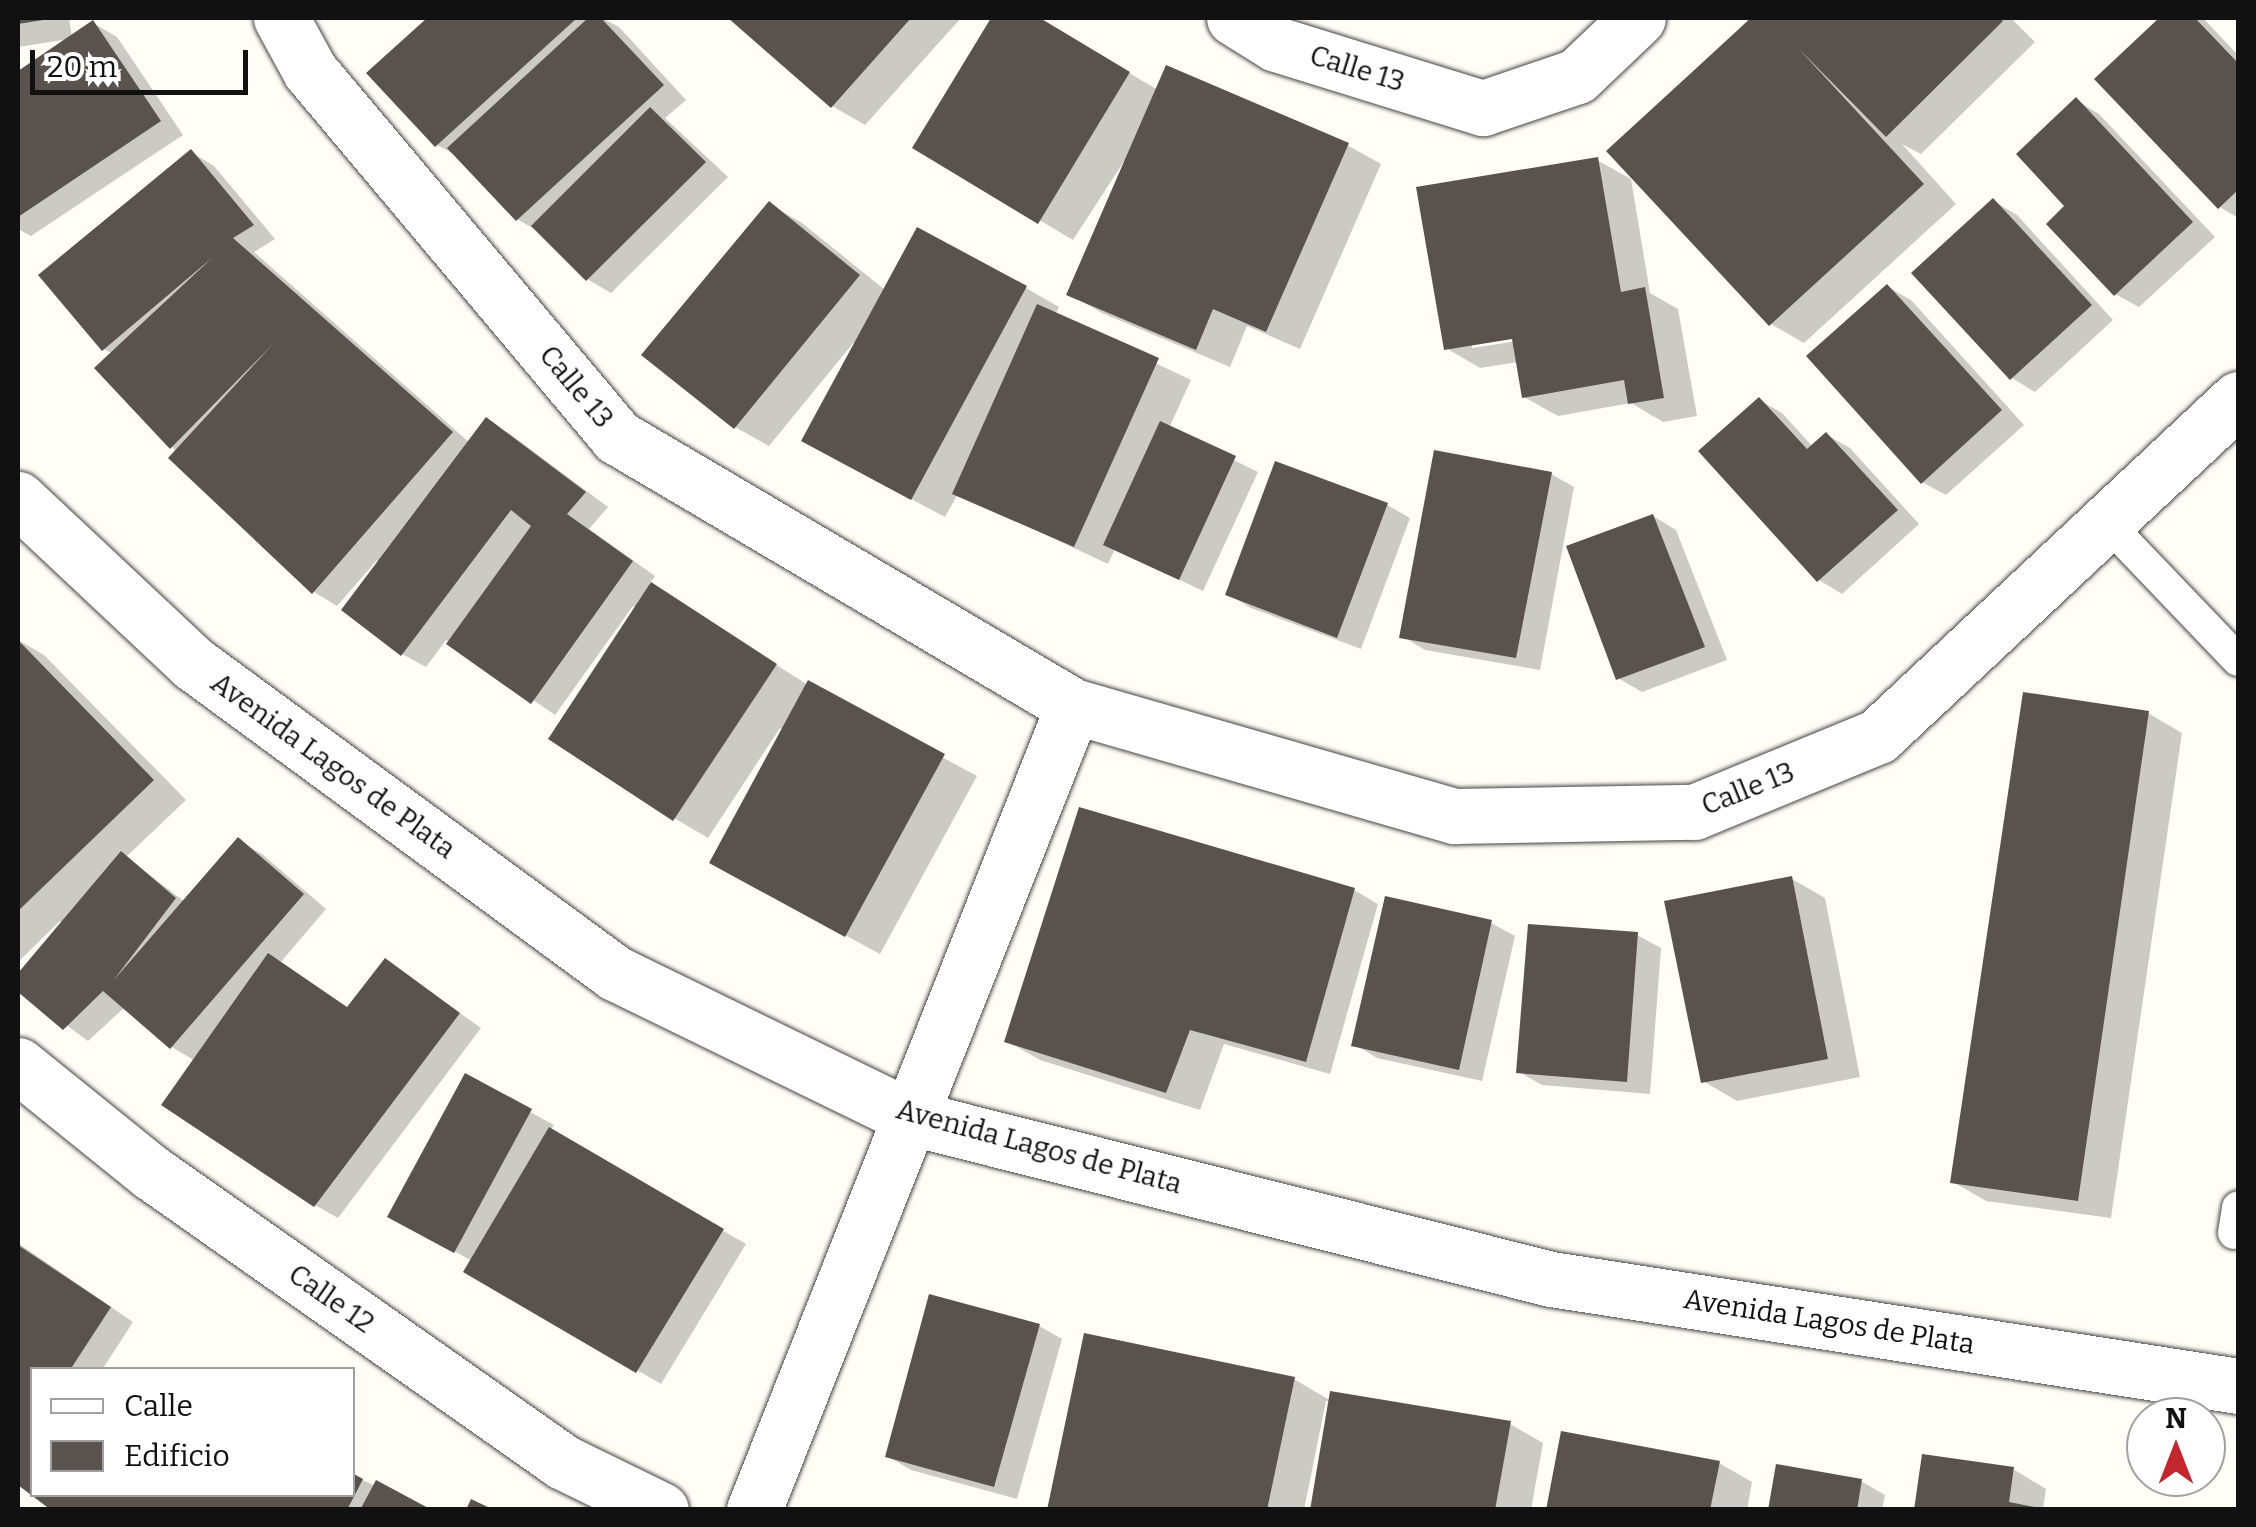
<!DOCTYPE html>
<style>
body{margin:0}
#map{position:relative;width:2256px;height:1527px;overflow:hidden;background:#fffdf5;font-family:Bitter,serif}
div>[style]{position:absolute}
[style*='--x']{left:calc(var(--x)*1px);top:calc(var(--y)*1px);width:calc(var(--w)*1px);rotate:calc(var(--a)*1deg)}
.shadow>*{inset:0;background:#0003}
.building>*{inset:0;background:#5a524d}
.roads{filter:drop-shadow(0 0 2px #444) drop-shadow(0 0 2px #444)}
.service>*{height:32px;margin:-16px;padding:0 16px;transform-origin:16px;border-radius:16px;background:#fff}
.minor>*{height:55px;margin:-27.5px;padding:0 27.5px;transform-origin:27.5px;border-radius:27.5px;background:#fff}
span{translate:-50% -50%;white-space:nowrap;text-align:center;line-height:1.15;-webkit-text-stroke:10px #fff;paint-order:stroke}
.street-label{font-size:28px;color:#111}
.frame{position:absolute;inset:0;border:20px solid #111;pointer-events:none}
.legend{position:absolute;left:30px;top:1367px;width:325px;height:130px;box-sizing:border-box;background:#fff;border:2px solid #a0a0a0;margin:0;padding:12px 18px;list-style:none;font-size:30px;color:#111}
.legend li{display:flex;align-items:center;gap:20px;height:50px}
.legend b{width:50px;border:2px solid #a0a0a0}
.north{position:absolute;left:2126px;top:1397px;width:100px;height:100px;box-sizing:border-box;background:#fff;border:2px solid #a0a0a0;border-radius:50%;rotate:0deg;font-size:28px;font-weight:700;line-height:40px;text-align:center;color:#111}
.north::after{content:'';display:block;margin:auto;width:35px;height:45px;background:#c4262e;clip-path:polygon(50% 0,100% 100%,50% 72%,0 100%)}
.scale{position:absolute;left:30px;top:50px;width:218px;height:45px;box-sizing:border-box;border:5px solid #111;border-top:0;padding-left:12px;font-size:30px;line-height:35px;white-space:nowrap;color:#111;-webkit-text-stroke:8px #fff;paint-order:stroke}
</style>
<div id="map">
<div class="shadow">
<div style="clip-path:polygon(18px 18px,69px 18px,72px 37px,93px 23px,117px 37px,183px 135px,31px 236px,18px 229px,18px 74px,70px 39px,18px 47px)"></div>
<div style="clip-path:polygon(431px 18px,602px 18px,619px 27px,686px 100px,665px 118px,728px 177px,611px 293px,587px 279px,541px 233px,517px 219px,459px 157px,437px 145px,370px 73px)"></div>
<div style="clip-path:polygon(731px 18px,961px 18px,865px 125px,832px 106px)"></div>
<div style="clip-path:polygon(994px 18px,1036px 18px,1158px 90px,1347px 145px,1381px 164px,1300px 349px,1247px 326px,1230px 367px,1102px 313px,1069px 294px,1132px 149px,1073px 240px,916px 147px)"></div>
<div style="clip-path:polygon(1750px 18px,2011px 18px,2035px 42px,1921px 154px,1902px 144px,1956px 204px,1804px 343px,1771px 324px,1609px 151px)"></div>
<div style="clip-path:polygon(2163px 18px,2203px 18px,2238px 55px,2238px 218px,2220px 207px,2098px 79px)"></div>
<div style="clip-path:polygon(2076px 100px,2099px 114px,2215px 237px,2139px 307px,2115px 294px,2068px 206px)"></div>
<div style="clip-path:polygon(191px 152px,214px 166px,275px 239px,254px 252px,470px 443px,487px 421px,510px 434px,608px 507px,589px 529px,655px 576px,649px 584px,808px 685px,977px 776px,880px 954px,745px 881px,783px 730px,780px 728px,708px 838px,674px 818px,637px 609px,633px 606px,555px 715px,446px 640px,426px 667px,402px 654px,377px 560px,337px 606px,314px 592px,172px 447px,113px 354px,104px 349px)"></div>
<div style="clip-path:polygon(evenodd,1597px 160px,1631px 179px,1650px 293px,1678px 309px,1697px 416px,1663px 422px,1631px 403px,1558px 416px,1524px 397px,1518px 362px,1480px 368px,1446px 348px,1597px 160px,1524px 335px,1524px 340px,1472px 348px,1472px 343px,1524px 335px)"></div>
<div style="clip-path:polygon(1993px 201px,2017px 215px,2113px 320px,2035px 392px,2012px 378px)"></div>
<div style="clip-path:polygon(769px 204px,802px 223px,885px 290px,1026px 288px,1059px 307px,1055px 315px,1191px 380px,1169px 428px,1258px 472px,1203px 591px,1115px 549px,1108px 564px,958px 494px,945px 517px,837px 460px,854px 342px,769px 446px,735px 427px,645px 354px)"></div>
<div style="clip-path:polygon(1888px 287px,1911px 300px,2024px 425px,1946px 495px,1922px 482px)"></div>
<div style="clip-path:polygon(1759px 400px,1782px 413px,1813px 447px,1827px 435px,1850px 448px,1919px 524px,1842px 594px,1819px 580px)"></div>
<div style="clip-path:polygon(1551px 474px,1574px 487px,1540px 670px,1425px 650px,1402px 636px)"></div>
<div style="clip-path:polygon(1387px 505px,1410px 518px,1361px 649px,1251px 608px,1228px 594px)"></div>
<div style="clip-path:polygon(1653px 516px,1676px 530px,1727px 660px,1642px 692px,1618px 678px)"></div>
<div style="clip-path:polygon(18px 640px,44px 655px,186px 800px,126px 857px,185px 902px,238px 841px,262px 854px,326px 909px,280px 963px,349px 1009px,386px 961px,481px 1028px,338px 1218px,315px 1205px,195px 1061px,172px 1047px,125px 1007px,88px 1041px,18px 989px,18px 977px,62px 924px,60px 921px,18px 962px)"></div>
<div style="clip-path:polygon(2148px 713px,2182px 733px,2111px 1218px,1986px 1201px,1953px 1182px)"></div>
<div style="clip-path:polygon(1239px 858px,1354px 890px,1378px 904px,1330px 1074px,1224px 1044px,1200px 1110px,1040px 1060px,1007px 1041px)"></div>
<div style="clip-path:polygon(1792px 879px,1825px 898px,1860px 1077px,1737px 1101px,1703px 1081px)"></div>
<div style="clip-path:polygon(1491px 923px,1515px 936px,1482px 1081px,1377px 1058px,1354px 1044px)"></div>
<div style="clip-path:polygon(1637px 935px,1661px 948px,1650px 1094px,1542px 1085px,1519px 1072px)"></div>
<div style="clip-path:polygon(466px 1077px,554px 1125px,550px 1131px,746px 1244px,661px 1384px,466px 1271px,472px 1261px,414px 1229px)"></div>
<div style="clip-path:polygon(18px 1243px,133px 1322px,102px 1370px,32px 1370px,32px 1494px,352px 1494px,352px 1475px,426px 1510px,53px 1510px,18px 1485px)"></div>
<div style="clip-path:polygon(1039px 1326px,1062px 1339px,1017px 1499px,911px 1470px,887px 1456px)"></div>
<div style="clip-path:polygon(1294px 1379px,1331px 1401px,1510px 1424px,1543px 1443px,1531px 1510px,1312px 1510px,1331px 1402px,1326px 1401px,1304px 1510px,1050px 1510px)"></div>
<div style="clip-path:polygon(1719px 1463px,1752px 1482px,1747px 1510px,1549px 1510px)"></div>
<div style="clip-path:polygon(2013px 1469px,2046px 1489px,2043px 1509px,2049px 1510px,1916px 1510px)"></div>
<div style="clip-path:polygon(1861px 1481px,1885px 1495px,1882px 1510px,1771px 1510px)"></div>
</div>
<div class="building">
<div style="clip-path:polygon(18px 18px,43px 18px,43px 20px,18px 24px)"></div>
<div style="clip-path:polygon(427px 18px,577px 18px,435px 147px,366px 73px)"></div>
<div style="clip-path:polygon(588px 18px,601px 18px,664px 85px,516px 221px,447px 148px)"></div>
<div style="clip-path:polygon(728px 18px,911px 18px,831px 108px)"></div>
<div style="clip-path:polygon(991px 18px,1040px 18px,1130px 72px,1038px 224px,912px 148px)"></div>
<div style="clip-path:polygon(1751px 18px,1999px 18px,2003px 21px,1886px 137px,1798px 48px,1924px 184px,1769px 326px,1606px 151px)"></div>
<div style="clip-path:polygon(2159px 18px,2195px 18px,2238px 63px,2238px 190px,2218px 209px,2094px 79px)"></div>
<div style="clip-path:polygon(93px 20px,161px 121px,18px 217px,18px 71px)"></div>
<div style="clip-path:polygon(1166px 65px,1349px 143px,1266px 332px,1213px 309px,1196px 350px,1066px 295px)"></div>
<div style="clip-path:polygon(2076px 97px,2193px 222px,2114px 296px,2046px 224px,2064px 206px,2016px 154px)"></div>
<div style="clip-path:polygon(650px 107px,706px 162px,586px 281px,531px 226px)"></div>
<div style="clip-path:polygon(191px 149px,254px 225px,233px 238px,453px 432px,312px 594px,168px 458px,274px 343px,170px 449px,94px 368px,213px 257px,102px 351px,38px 275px)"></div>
<div style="clip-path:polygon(1598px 157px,1621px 292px,1645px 287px,1664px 398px,1628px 404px,1624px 380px,1522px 398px,1512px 339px,1444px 350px,1416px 187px)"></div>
<div style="clip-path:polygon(1993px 198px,2092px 305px,2010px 380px,1911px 273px)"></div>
<div style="clip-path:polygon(769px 201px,860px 275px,734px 429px,641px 355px)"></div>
<div style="clip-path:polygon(917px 227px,1027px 286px,911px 500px,801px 441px)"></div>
<div style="clip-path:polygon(1887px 284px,2002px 410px,1921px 484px,1806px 356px)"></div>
<div style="clip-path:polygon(1037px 304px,1159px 358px,1074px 547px,952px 494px)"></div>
<div style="clip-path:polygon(1759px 397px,1807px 449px,1826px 432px,1898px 510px,1817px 582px,1698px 451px)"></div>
<div style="clip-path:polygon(486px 417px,586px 492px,567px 514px,633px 561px,531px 704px,446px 644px,531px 526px,511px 510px,401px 656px,341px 610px)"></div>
<div style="clip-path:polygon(1160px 421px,1236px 456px,1179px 580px,1103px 545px)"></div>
<div style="clip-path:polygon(1434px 450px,1552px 472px,1516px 658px,1399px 638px)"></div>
<div style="clip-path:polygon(1275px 461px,1388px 503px,1337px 638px,1225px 595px)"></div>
<div style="clip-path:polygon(1653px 514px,1705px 647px,1616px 680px,1566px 546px)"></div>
<div style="clip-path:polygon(651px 582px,777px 664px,673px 821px,548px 739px)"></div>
<div style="clip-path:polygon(18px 640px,154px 780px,18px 911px)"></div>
<div style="clip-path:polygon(808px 680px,945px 754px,845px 937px,709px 863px)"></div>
<div style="clip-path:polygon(2023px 692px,2149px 711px,2078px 1201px,1950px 1183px)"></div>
<div style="clip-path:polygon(1079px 807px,1355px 888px,1306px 1062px,1190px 1030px,1166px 1093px,1004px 1042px)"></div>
<div style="clip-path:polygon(238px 837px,304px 894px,170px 1049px,103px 991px,63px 1030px,18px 992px,18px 973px,121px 851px,176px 898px,113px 981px)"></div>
<div style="clip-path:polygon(1792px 876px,1828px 1059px,1701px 1083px,1664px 901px)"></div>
<div style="clip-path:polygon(1385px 896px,1492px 920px,1459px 1070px,1351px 1046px)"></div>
<div style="clip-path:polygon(1528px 924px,1638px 932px,1627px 1082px,1516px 1073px)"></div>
<div style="clip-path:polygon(268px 953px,347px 1007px,385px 958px,460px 1013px,314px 1207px,161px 1105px)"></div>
<div style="clip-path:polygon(465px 1073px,532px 1109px,454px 1253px,387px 1217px)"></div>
<div style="clip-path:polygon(549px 1127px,724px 1229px,636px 1373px,463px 1272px)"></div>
<div style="clip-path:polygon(18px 1245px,111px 1307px,70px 1370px,32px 1370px,32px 1494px,352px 1494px,352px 1473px,363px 1479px,347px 1510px,51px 1510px,18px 1485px)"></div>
<div style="clip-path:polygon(929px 1294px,1040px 1324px,994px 1487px,885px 1457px)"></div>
<div style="clip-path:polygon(1084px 1333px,1295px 1377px,1267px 1510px,1047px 1510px)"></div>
<div style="clip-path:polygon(1330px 1391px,1511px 1421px,1495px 1510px,1310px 1510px)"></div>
<div style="clip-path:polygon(1561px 1431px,1720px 1461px,1710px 1510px,1546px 1510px)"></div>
<div style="clip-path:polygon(1922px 1454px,2014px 1467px,2009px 1502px,2050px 1510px,1914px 1510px)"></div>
<div style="clip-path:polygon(1776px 1464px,1862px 1479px,1857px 1510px,1768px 1510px)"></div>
<div style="clip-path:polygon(376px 1480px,432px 1510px,360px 1510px)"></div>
<div style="clip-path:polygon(471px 1499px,494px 1510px,466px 1510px)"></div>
</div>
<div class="roads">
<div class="service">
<div style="--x:2108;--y:524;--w:188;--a:46.3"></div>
<div style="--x:2234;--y:1233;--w:26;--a:-81"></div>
</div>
<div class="minor">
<div style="--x:281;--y:18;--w:60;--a:61.3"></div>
<div style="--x:310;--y:71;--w:478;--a:50"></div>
<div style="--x:617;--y:437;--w:529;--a:30.54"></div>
<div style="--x:1073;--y:706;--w:397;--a:16.1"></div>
<div style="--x:1454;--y:816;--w:240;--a:-1"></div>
<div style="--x:1694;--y:812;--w:199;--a:-22.4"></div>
<div style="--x:1878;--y:736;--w:493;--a:-43.1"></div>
<div style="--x:1234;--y:18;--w:49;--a:31.8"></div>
<div style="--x:1276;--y:44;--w:217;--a:17.2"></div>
<div style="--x:1483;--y:108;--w:99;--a:-18.8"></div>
<div style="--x:1577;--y:76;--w:84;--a:-43.6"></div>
<div style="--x:18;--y:499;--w:241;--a:43.2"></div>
<div style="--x:194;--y:664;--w:522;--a:36.28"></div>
<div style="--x:615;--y:973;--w:331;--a:26"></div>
<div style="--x:912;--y:1118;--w:659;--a:14.14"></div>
<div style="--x:1551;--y:1279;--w:695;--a:8.85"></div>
<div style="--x:18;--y:1065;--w:172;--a:38.9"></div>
<div style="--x:152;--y:1173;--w:502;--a:35.11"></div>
<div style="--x:563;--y:1462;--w:109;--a:26.1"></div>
<div style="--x:754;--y:1510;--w:865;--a:-68.36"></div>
</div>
</div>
<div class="street-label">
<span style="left:1357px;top:69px;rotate:17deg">Calle 13</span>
<span style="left:576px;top:387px;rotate:50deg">Calle 13</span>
<span style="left:333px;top:766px;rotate:36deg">Avenida Lagos de Plata</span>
<span style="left:1748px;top:789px;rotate:-22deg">Calle 13</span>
<span style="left:1039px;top:1147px;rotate:15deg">Avenida Lagos de Plata</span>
<span style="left:331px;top:1299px;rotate:35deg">Calle 12</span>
<span style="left:1829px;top:1322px;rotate:9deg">Avenida Lagos de Plata</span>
</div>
<div class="frame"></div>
<ul class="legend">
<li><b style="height:12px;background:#fff"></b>Calle</li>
<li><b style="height:28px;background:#5a524d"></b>Edificio</li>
</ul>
<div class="north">N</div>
<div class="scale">20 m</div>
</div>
